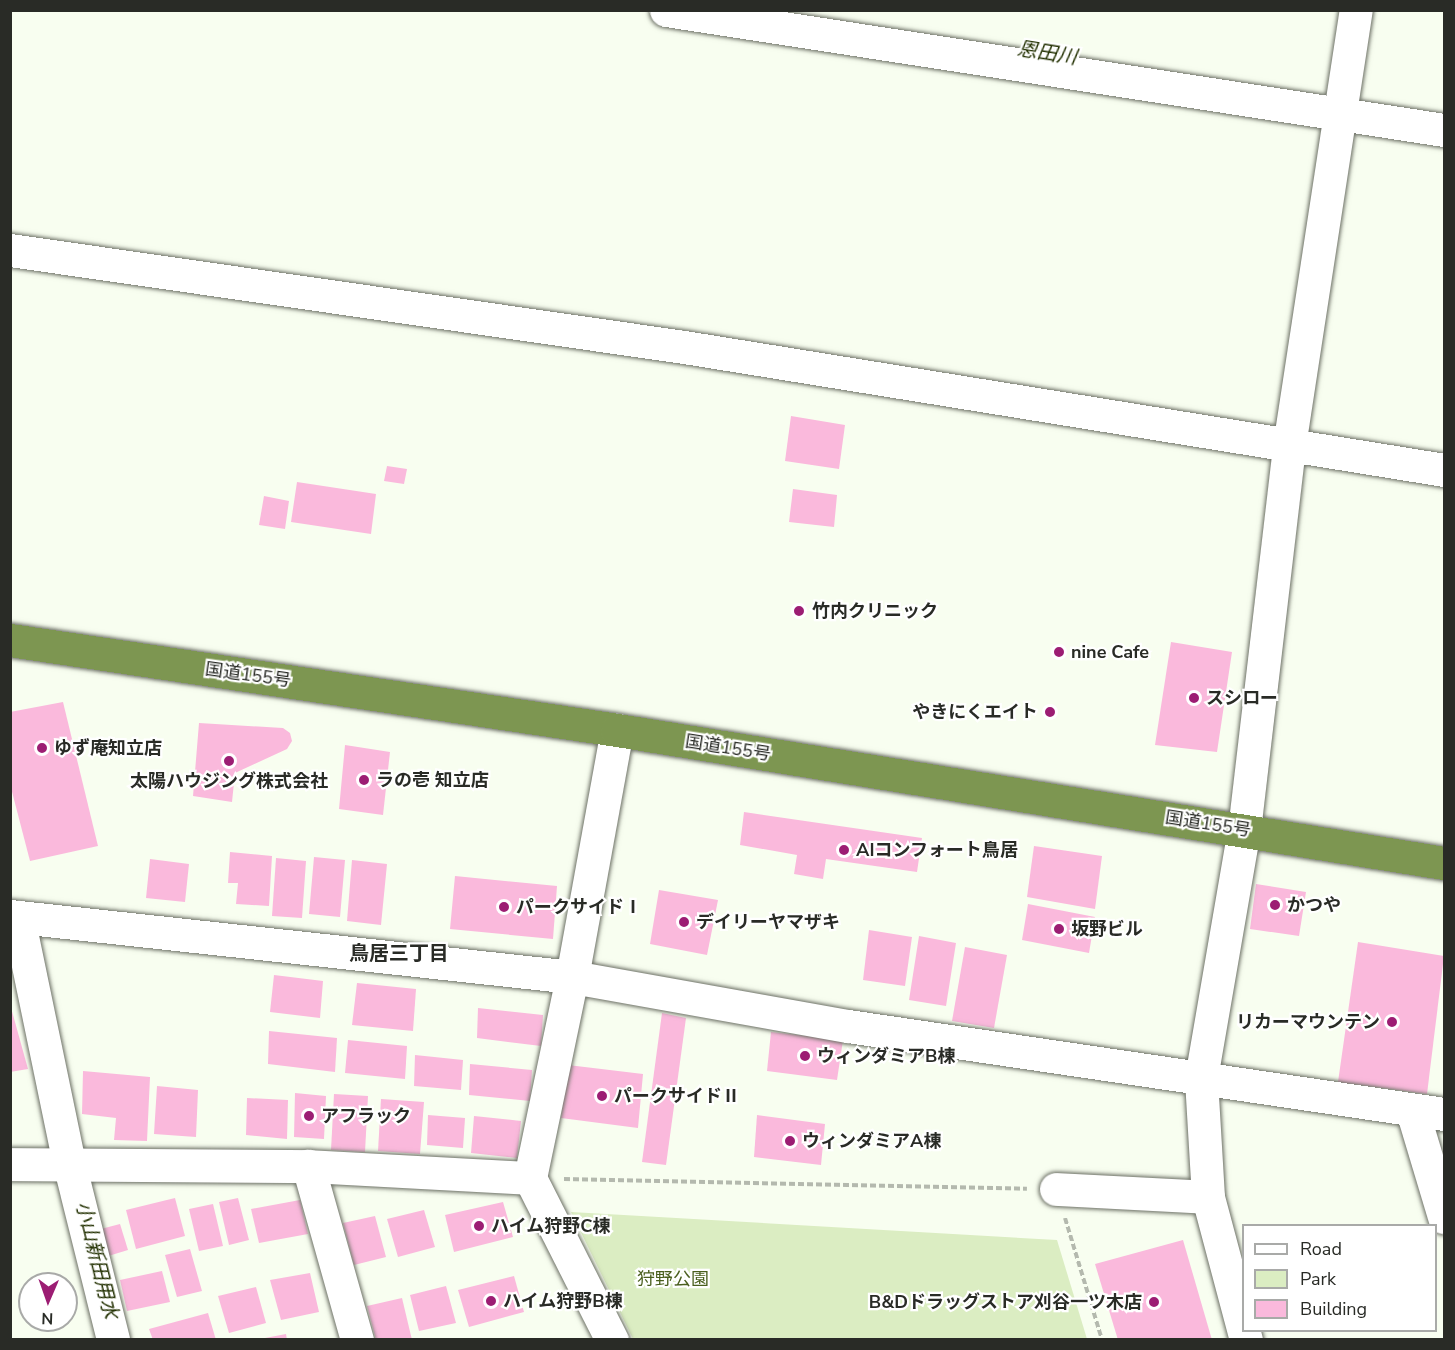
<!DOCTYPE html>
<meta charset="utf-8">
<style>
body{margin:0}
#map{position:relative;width:1455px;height:1350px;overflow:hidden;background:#f8fef0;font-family:"Nunito Sans","Noto Sans JP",sans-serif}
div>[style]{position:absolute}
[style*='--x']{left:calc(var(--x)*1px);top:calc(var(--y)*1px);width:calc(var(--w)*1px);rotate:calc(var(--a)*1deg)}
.green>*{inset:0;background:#dbedc2}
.building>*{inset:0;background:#fab9dc}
.path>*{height:4px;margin-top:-2px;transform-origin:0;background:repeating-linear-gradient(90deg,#b4b9ae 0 6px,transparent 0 9px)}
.roads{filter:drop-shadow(0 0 2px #6d7166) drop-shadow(0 0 2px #6d7166)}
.street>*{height:33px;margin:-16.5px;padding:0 16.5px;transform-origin:16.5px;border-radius:16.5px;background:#fff}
.secondary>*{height:33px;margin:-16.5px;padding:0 16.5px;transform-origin:16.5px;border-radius:16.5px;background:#fff}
.highway>*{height:33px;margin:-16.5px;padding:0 16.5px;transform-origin:16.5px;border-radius:16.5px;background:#7d9651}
.dots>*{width:16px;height:16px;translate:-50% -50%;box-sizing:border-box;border:3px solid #fff;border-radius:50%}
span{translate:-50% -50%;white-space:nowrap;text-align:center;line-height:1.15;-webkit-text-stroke:4.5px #fff;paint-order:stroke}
.poi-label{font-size:18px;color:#292b26;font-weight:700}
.left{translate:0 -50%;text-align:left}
.right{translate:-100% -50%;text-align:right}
.street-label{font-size:18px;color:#292b26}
.park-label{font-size:18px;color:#4a5f1e}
.water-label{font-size:20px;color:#233102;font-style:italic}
.neighbourhood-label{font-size:20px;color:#292b26;font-weight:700}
.frame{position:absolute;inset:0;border:12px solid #292b26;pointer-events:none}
.legend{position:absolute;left:1242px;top:1224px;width:195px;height:108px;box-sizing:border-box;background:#fff;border:2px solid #a9aaa8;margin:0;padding:8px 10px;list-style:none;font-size:18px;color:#292b26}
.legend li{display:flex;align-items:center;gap:12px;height:30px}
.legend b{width:30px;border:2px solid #a9aaa8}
.north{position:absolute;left:18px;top:1272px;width:60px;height:60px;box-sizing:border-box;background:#fff;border:2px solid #a9aaa8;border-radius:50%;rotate:182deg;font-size:16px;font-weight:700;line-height:24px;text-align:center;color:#292b26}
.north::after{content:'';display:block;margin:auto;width:21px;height:27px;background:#9c1d73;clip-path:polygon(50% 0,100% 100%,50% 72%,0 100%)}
</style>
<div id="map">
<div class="green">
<div style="clip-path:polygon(571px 1212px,1057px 1240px,1087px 1339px,633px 1339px)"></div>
</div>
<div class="building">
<div style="clip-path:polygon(791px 416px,845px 425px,839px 469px,785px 461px)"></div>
<div style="clip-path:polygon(387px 466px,407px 469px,404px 484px,384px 481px)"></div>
<div style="clip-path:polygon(297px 482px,376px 494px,371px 534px,291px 522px)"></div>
<div style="clip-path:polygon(793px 489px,837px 495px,834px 527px,789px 522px)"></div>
<div style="clip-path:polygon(264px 496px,289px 501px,285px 529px,259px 525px)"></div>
<div style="clip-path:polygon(1171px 642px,1232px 652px,1217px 752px,1155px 745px)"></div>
<div style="clip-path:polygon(63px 702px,98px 846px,30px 861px,10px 784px,10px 712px)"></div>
<div style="clip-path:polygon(199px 723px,283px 728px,290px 733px,292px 741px,287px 749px,235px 773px,232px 802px,193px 796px)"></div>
<div style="clip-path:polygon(345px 745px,390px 752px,383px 815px,339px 809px)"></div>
<div style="clip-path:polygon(744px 812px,922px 838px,917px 872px,826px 859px,823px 879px,794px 874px,797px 855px,740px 845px)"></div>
<div style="clip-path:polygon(1034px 846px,1102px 856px,1095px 909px,1027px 897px)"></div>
<div style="clip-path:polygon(230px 852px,272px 856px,269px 906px,236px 904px,238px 883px,228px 883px)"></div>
<div style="clip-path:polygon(314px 857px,345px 860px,340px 917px,309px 914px)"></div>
<div style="clip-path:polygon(276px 858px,306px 861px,302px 918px,272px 916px)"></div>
<div style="clip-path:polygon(150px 859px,189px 864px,185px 902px,146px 898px)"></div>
<div style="clip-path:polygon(352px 860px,387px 864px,381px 925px,347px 921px)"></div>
<div style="clip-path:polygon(455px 876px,557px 886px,553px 939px,450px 929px)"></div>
<div style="clip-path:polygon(1256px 884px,1306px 892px,1299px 936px,1250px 929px)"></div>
<div style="clip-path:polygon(659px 890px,718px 900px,707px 955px,650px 944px)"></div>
<div style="clip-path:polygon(1028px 904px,1095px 917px,1089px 953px,1022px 940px)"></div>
<div style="clip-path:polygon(869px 930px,912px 937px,905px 986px,863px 980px)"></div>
<div style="clip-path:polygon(919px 936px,956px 943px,946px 1006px,909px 1000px)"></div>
<div style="clip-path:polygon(1358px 942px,1444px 956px,1427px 1094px,1338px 1082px)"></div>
<div style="clip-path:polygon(965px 947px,1007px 955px,994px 1028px,952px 1021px)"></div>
<div style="clip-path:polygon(274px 975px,323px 981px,320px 1018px,270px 1012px)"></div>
<div style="clip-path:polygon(357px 983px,416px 989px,413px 1031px,352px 1025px)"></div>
<div style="clip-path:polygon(10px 1004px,28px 1069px,10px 1072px)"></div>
<div style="clip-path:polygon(478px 1008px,543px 1015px,541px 1046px,477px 1038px)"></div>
<div style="clip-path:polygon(662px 1013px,686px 1018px,666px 1165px,642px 1162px)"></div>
<div style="clip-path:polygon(269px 1031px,337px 1038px,335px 1072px,268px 1064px)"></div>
<div style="clip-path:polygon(771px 1032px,843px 1040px,837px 1080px,767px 1071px)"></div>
<div style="clip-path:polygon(348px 1040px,407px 1046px,405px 1079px,345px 1073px)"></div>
<div style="clip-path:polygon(415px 1055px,463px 1060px,461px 1090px,414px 1086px)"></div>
<div style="clip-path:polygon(470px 1064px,532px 1070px,530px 1101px,469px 1095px)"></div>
<div style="clip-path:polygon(568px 1065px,643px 1074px,638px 1128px,561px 1118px)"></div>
<div style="clip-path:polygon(83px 1071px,150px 1077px,147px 1141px,114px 1140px,116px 1118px,82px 1114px)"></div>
<div style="clip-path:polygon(157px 1086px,198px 1090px,196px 1137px,154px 1134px)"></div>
<div style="clip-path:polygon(295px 1093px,326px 1096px,324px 1139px,294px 1137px)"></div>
<div style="clip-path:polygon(334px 1094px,368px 1096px,365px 1152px,331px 1150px)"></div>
<div style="clip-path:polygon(247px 1098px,288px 1100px,287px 1139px,246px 1135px)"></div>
<div style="clip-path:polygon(381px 1099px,424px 1102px,420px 1154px,378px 1151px)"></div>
<div style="clip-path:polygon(428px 1115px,465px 1118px,463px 1148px,427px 1145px)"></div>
<div style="clip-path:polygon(757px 1115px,825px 1124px,821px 1165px,754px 1157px)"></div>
<div style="clip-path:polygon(474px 1116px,521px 1121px,517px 1158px,471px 1153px)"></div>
<div style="clip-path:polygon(175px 1198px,185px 1236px,136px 1249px,126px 1210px)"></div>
<div style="clip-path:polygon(238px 1198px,249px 1240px,229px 1245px,219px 1202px)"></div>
<div style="clip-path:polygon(300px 1200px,308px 1234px,259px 1243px,251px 1209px)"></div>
<div style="clip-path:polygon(503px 1202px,513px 1237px,454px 1252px,445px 1215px)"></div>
<div style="clip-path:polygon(213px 1204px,223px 1246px,199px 1251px,189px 1209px)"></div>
<div style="clip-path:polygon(424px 1210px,435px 1247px,398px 1257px,387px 1219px)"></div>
<div style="clip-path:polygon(375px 1216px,386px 1257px,354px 1265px,343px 1223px)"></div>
<div style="clip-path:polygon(120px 1224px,128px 1250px,105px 1257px,97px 1230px)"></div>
<div style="clip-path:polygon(1183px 1240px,1212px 1340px,1118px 1340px,1095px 1264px)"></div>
<div style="clip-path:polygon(190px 1249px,202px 1291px,177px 1297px,165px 1255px)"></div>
<div style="clip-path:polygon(162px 1271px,170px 1302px,127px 1311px,120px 1280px)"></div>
<div style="clip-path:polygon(310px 1273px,319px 1312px,281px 1320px,270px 1280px)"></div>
<div style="clip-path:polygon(514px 1276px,524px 1312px,469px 1327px,458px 1290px)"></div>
<div style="clip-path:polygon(446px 1286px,456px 1323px,419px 1331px,410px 1295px)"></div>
<div style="clip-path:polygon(256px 1287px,266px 1323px,229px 1333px,218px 1296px)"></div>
<div style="clip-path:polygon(402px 1298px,412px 1340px,376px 1340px,367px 1306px)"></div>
<div style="clip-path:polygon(208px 1313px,216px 1340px,153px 1340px,149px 1329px)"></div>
<div style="clip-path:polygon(286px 1334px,287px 1340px,265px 1340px,265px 1338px)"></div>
</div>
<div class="path">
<div style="--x:564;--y:1179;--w:463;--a:1.2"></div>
<div style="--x:1065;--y:1218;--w:127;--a:73.1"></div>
</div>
<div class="roads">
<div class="street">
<div style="--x:666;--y:10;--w:787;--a:8.77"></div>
<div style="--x:10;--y:250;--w:681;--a:8.19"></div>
<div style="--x:684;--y:347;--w:770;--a:9.19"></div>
<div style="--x:10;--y:916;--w:565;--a:6.19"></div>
<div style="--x:572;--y:977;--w:251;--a:-79.7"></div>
<div style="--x:18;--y:917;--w:251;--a:78.3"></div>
<div style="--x:69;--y:1163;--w:182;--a:76"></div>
<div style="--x:1412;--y:1110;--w:112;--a:73.3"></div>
<div style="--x:10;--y:1164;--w:298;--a:0.4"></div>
<div style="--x:530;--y:1178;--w:182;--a:63.2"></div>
<div style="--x:1056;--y:1189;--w:152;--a:3"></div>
<div style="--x:357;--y:1340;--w:181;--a:-105.7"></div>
<div style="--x:308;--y:1166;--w:222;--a:3.1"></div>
<div style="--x:530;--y:1178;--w:205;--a:-78.2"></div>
<div style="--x:572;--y:977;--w:280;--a:10.1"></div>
<div style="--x:848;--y:1026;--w:602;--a:8.4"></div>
</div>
<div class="secondary">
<div style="--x:1246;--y:1340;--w:148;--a:-104.9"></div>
<div style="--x:1208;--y:1197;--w:119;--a:-93.4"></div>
<div style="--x:1201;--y:1078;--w:252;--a:-80.2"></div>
<div style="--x:1244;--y:830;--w:387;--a:-83.3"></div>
<div style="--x:1289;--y:446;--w:441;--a:-81.3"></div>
</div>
<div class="highway">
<div style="--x:10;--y:640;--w:614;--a:8.43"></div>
<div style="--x:617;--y:730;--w:838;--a:9.14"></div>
</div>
</div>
<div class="dots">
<div style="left:799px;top:611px;background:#9c1d73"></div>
<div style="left:1059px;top:652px;background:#9c1d73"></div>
<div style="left:1194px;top:698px;background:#9c1d73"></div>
<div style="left:1050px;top:712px;background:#9c1d73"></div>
<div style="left:42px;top:748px;background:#9c1d73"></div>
<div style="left:229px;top:761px;background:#9c1d73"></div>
<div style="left:364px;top:780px;background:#9c1d73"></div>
<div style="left:844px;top:850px;background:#9c1d73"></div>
<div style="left:1275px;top:905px;background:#9c1d73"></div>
<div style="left:504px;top:907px;background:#9c1d73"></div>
<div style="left:684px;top:922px;background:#9c1d73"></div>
<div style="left:1059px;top:929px;background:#9c1d73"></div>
<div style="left:1392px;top:1022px;background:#9c1d73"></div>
<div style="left:805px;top:1056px;background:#9c1d73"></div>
<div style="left:602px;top:1096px;background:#9c1d73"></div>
<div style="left:309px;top:1116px;background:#9c1d73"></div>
<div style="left:790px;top:1141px;background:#9c1d73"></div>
<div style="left:479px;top:1226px;background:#9c1d73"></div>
<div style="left:491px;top:1301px;background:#9c1d73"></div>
<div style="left:1154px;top:1302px;background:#9c1d73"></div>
</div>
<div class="poi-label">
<span class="left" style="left:812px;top:611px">竹内クリニック</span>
<span class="left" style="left:1071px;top:652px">nine Cafe</span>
<span class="left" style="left:1206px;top:698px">スシロー</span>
<span class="right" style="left:1038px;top:712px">やきにくエイト</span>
<span class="left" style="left:54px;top:748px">ゆず庵知立店</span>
<span class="left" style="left:376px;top:780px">ラの壱 知立店</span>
<span style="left:229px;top:781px">太陽ハウジング株式会社</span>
<span class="left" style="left:856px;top:850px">AIコンフォート鳥居</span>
<span class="left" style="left:1287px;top:905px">かつや</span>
<span class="left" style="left:516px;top:907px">パークサイドⅠ</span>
<span class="left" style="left:696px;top:922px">デイリーヤマザキ</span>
<span class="left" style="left:1071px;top:929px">坂野ビル</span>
<span class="right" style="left:1380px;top:1022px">リカーマウンテン</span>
<span class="left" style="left:817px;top:1056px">ウィンダミアB棟</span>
<span class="left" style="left:614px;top:1096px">パークサイドⅡ</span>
<span class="left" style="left:321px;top:1116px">アフラック</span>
<span class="left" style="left:802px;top:1141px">ウィンダミアA棟</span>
<span class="left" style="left:491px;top:1226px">ハイム狩野C棟</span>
<span class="left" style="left:503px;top:1301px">ハイム狩野B棟</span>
<span class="right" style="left:1142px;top:1302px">B&amp;Dドラッグストア刈谷一ツ木店</span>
</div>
<div class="street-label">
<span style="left:248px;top:675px;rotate:8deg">国道155号</span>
<span style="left:728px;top:748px;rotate:9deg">国道155号</span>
<span style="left:1208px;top:824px;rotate:9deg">国道155号</span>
</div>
<div class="park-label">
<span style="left:673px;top:1279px">狩野公園</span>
</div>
<div class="water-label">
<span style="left:1047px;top:53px;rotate:9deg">恩田川</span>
<span style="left:97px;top:1260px;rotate:76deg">小山新田用水</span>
</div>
<div class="neighbourhood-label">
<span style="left:399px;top:953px">鳥居三丁目</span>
</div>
<div class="frame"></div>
<ul class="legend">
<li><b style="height:8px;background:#fff"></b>Road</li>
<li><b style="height:16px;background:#dbedc2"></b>Park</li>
<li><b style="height:16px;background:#fab9dc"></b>Building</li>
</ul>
<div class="north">N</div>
</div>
